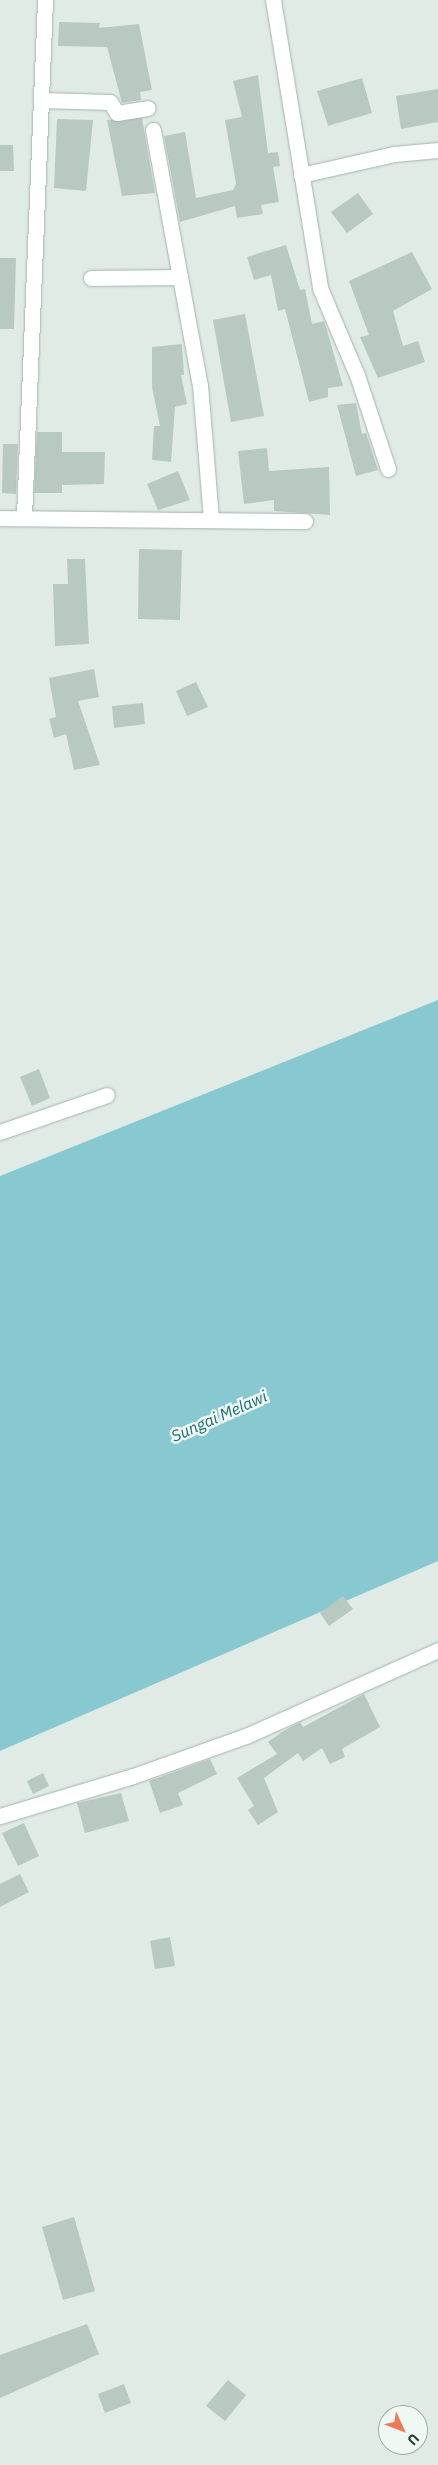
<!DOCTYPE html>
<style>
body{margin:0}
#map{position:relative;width:438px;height:2465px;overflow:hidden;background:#e0ebe6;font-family:"IBM Plex Sans",sans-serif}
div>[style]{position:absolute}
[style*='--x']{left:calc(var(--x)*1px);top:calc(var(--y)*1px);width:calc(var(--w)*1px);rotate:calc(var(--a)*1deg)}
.water>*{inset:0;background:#88c8d1}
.building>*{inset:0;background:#b8c9c1}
.roads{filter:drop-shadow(0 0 1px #a3b3ad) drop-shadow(0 0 1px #a3b3ad)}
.minor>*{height:15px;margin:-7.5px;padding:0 7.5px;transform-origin:7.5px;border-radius:7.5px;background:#fff}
span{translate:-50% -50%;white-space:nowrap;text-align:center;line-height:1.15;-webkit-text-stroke:5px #f0f8f4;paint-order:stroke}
.water-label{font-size:16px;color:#1b6b77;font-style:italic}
.north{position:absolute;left:378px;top:2405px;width:50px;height:50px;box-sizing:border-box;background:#f0f8f4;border:1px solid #9daca7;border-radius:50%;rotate:133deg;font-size:14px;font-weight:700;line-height:20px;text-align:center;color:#213b33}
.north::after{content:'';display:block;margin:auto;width:18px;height:22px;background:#f27757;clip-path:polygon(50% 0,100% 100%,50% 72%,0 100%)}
</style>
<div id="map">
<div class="water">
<div style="clip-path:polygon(438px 1000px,438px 1561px,0 1751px,0 1176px)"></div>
</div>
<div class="building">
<div style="clip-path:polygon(59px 22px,100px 23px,99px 28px,139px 24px,152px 90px,140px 92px,141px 100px,122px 103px,107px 47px,58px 46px)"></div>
<div style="clip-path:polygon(258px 75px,268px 153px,278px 152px,280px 166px,273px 167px,279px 202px,261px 205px,263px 214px,237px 218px,235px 206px,180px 222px,164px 136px,185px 132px,196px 198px,233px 190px,236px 184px,225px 120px,242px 117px,233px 81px)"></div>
<div style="clip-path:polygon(362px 78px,372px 113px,328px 126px,317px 91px)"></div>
<div style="clip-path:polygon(438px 89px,438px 122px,401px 129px,396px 96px)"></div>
<div style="clip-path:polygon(142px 118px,155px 193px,122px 196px,107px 120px)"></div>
<div style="clip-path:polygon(57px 119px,93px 120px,86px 191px,54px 188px)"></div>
<div style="clip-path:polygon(0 145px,13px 145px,14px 171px,0 171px)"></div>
<div style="clip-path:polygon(358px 193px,373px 214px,347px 233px,331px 212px)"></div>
<div style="clip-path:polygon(286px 245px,300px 290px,305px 289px,312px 324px,324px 321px,326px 327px,343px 386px,328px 388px,328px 397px,309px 402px,285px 309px,278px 311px,271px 275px,254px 280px,247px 257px)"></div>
<div style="clip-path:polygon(412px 252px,432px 289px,393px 311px,403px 346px,418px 341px,425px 362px,378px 378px,360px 337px,369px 335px,349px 281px)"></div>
<div style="clip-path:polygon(0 258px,16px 258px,14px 329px,0 329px)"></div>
<div style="clip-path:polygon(245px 314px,264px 416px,231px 422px,213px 320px)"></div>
<div style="clip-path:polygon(182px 344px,184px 375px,181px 375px,187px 404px,175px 407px,171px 462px,152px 460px,154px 426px,160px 426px,152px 387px,152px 347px)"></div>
<div style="clip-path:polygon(356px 403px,362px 434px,366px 433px,378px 470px,356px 476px,337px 405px)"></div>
<div style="clip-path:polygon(37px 432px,62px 432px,62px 452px,105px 452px,104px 484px,62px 485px,62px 493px,34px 493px)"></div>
<div style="clip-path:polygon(3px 444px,18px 444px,16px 494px,2px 493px)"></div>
<div style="clip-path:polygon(267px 448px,269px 471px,329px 467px,330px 515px,274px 511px,274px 500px,244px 504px,238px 451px)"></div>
<div style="clip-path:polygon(178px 471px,190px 500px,158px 510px,147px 484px)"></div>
<div style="clip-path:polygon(139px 549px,182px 550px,180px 620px,138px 619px)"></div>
<div style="clip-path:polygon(67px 559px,85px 559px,89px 644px,55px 646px,53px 584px,68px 584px)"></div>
<div style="clip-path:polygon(94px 669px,99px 697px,78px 701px,100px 765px,74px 770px,66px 734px,54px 738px,49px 719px,56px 717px,49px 678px)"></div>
<div style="clip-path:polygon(196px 682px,208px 707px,187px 716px,176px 691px)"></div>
<div style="clip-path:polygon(143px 703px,145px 724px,114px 728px,112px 706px)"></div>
<div style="clip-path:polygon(39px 1069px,50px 1098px,32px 1106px,20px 1077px)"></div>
<div style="clip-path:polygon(343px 1596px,353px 1609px,329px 1626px,320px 1613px)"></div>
<div style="clip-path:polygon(364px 1694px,380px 1727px,342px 1749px,345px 1757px,330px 1764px,322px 1748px,303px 1761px,298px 1753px,264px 1778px,278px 1812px,258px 1825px,248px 1810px,254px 1806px,237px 1778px,277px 1754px,268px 1742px,282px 1732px,300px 1722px,303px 1727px)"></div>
<div style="clip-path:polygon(210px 1759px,217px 1774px,178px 1793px,183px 1805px,160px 1813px,149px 1781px)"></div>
<div style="clip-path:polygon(43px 1773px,49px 1786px,33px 1794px,27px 1781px)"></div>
<div style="clip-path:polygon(121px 1793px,129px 1821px,85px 1833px,77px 1803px)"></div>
<div style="clip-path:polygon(24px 1823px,39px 1856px,18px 1866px,2px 1833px)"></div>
<div style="clip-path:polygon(20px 1874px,29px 1892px,0 1907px,0 1884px)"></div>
<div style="clip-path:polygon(170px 1937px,175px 1966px,155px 1969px,150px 1941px)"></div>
<div style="clip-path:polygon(74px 2217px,95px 2291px,63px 2300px,42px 2227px)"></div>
<div style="clip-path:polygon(87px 2324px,99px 2354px,0 2398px,0 2355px)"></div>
<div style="clip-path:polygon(228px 2380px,246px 2395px,225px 2421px,206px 2406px)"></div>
<div style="clip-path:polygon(124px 2384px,131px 2403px,105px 2413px,98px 2394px)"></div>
</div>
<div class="roads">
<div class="minor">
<div style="--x:273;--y:0;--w:292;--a:80.7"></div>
<div style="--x:320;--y:288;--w:95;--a:67"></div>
<div style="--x:357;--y:375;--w:99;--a:71.7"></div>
<div style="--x:42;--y:100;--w:68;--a:1.7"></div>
<div style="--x:110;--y:102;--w:13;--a:58"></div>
<div style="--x:117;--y:113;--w:31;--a:-9"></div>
<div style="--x:153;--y:130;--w:259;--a:79.6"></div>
<div style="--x:200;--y:385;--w:135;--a:85.3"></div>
<div style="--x:301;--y:175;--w:95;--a:-12.7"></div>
<div style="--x:394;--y:154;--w:44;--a:-5.2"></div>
<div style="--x:91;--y:278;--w:89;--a:-0.6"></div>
<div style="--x:24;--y:517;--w:517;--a:-87.67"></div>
<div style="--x:0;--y:518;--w:305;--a:0.6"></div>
<div style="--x:0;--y:1132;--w:113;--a:-19.1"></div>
<div style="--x:0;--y:1816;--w:139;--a:-16.7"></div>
<div style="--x:133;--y:1776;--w:122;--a:-19.6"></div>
<div style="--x:248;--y:1735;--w:208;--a:-24.1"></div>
</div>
</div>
<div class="water-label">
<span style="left:219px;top:1416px;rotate:-24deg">Sungai Melawi</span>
</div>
<div class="north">U</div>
</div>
